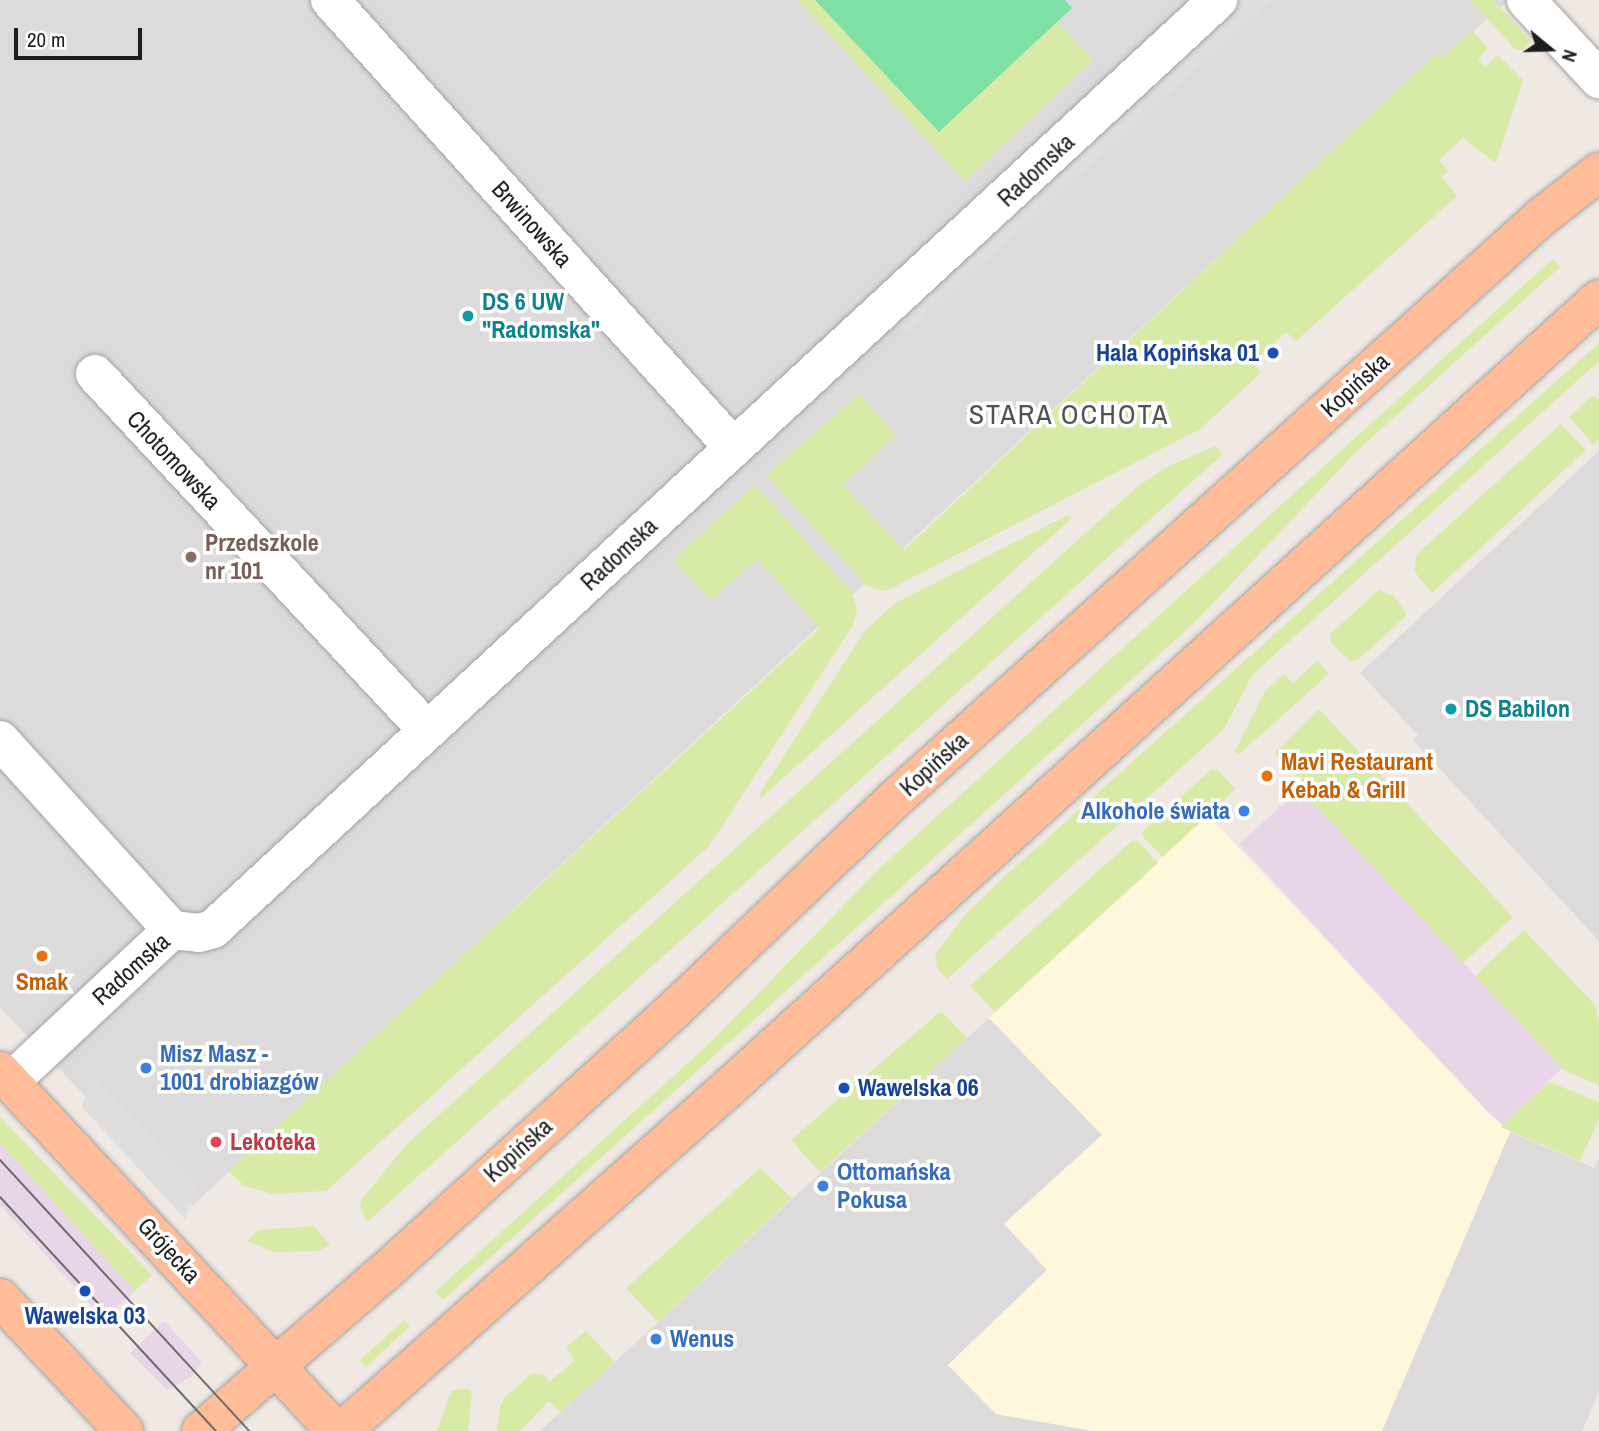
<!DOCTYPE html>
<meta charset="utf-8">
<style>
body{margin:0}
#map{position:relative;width:1599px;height:1431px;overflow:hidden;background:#efe8e3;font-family:"Archivo Narrow",sans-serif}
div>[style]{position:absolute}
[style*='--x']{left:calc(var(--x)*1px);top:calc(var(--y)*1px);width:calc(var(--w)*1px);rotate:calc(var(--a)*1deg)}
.residential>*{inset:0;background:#dcdadb}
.industrial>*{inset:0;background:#e8d5e8}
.education>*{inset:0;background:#fff7dc}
.grass>*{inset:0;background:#d7eba7}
.pitch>*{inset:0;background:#7fe0a5}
.parking>*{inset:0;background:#dedede}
.roads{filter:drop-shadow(0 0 2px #a2a2a2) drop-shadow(0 0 2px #a2a2a2)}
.minor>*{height:38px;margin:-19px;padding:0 19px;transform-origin:19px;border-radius:19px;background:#fff}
.major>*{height:38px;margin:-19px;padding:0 19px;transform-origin:19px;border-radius:19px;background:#febc99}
.tram>*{height:2px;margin:-1px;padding:0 1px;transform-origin:1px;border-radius:1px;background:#6c6c6c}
.dots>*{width:19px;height:19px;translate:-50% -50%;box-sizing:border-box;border:4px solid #fff;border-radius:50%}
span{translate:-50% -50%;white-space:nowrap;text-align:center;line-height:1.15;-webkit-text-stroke:7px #fff;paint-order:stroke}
.street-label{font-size:24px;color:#1e1e1e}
.culture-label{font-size:24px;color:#0d838f;font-weight:700}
.left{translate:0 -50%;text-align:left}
.transit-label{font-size:24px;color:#164399;font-weight:700}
.right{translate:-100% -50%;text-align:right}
.education-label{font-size:24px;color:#785e54;font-weight:700}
.food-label{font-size:24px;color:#c56008;font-weight:700}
.shop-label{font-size:24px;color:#366cbe;font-weight:700}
.health-label{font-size:24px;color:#be3a42;font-weight:700}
.quarter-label{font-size:28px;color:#515151;letter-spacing:2px}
.north{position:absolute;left:1515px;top:14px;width:70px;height:70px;-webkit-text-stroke:5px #fff;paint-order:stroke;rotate:109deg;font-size:19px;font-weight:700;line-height:28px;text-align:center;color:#1e1e1e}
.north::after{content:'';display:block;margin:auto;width:24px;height:32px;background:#1e1e1e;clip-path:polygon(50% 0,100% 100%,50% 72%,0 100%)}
.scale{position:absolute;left:14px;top:28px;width:128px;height:32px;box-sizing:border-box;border:4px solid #1e1e1e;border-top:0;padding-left:9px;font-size:21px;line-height:24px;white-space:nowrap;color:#1e1e1e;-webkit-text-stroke:5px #fff;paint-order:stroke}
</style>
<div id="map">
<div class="residential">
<div style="clip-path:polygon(0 0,1509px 0,1441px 59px,1436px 55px,192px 1206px,0 1008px)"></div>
<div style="clip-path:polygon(1599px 451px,1599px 941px,1413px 740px,1418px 735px,1360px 673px)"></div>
<div style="clip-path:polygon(989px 1018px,1102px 1135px,1005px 1223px,1047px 1270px,948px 1365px,996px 1414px,1093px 1431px,540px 1431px)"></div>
<div style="clip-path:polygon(1510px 1132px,1594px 1168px,1599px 1158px,1599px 1391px,1582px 1431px,1382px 1431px)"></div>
</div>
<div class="industrial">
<div style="clip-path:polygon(1300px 789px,1562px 1068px,1501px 1127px,1239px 844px)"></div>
<div style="clip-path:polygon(0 1143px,135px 1291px,104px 1319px,0 1205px)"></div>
<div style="clip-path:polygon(164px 1321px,202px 1362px,191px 1377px,167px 1390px,130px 1353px)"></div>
</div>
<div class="education">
<div style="clip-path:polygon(1208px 815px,1488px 1112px,1510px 1132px,1382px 1431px,1093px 1431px,996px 1414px,948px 1365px,1047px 1270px,1004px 1224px,1102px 1135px,989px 1018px)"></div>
</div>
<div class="grass">
<div style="clip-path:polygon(797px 0,815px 0,939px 132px,1057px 22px,1093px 60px,965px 181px)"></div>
<div style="clip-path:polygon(1470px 0,1493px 0,1531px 41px,1523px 50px,1515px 49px)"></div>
<div style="clip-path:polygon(1472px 30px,1488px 48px,1478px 59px,1485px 67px,1498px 55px,1523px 80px,1496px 163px,1463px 138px,1439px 160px,1448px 171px,1442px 177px,1457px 196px,1296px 341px,1286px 332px,1253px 363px,1261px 373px,1200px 429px,886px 591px,868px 587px,766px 475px,859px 394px,896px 435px,843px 485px,904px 550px,1436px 54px,1441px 58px)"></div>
<div style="clip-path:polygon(1553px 259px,1560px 267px,1357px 451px,1193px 624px,443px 1300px,435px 1292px,711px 1042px,881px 867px)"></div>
<div style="clip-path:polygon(1599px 343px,1599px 361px,1252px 675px,1224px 729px,947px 979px,937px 968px,935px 955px,965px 915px,1005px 876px)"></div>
<div style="clip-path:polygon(1592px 396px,1599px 399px,1599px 440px,1594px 445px,1569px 417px)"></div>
<div style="clip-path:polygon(1561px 424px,1586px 450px,1432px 593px,1414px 571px,1417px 554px)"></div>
<div style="clip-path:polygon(1215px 446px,1223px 454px,367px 1222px,360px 1208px,362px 1199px,408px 1143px,1138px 486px,1165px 468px)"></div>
<div style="clip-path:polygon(755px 485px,851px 591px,857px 609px,853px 625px,715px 837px,707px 848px,326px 1191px,274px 1194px,246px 1187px,228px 1171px,820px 628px,757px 559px,711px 600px,673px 560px)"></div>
<div style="clip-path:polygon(1068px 515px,1072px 518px,761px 798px,760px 793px,864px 632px,894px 604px)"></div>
<div style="clip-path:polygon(1379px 590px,1394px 596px,1407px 615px,1359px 659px,1350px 661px,1332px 644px,1330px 634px)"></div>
<div style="clip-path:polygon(1317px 661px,1329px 674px,1238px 755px,1235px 751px,1265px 691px,1284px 674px,1293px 683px)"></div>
<div style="clip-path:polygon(1319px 709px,1513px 917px,1463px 963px,1300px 789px,1305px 784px,1275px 753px)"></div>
<div style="clip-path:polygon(1212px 769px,1219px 771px,1235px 789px,1163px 857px,1144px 838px,1142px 832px)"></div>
<div style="clip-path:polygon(1133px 840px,1139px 842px,1158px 863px,995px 1012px,970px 986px)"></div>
<div style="clip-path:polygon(1524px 930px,1595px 1005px,1599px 1023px,1599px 1085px,1565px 1071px,1475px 976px)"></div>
<div style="clip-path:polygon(941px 1011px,967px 1038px,820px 1172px,791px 1140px)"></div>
<div style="clip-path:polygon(1549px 1082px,1599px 1102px,1599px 1119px,1580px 1161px,1501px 1127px)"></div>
<div style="clip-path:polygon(0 1117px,152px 1275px,135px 1291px,0 1143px)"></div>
<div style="clip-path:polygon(760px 1168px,792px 1198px,658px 1322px,626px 1288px)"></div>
<div style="clip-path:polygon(314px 1226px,330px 1245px,318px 1251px,275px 1252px,247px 1241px,259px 1230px)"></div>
<div style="clip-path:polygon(404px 1320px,410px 1326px,366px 1367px,360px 1360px)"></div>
<div style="clip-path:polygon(586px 1331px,615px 1362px,560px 1412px,549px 1401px,520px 1431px,497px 1431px,500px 1407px,505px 1397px,533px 1373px,544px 1375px,549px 1382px,575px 1360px,566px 1347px)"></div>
<div style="clip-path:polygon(467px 1388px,472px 1393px,468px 1431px,437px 1431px,451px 1391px)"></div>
</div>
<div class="pitch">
<div style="clip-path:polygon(815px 0,1065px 0,1072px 8px,939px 132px)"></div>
</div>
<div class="parking">
<div style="clip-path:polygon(1235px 0,1272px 0,907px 333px,890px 314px)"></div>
<div style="clip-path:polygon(92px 1073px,195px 1184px,185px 1219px,82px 1107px)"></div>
</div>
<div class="roads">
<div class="minor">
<div style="--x:330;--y:0;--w:603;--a:47.96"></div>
<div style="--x:1526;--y:0;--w:108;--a:47.3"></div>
<div style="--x:95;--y:374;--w:487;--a:47"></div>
<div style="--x:0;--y:740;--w:256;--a:47.8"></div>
<div style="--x:10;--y:1082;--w:222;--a:-43.2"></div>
<div style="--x:172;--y:930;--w:27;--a:6"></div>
<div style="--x:199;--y:933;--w:15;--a:-16"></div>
<div style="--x:213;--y:929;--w:1369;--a:-42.75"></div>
</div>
<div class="major">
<div style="--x:0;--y:1071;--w:492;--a:47"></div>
<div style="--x:0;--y:1298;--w:182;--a:47"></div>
<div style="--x:201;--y:1431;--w:245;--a:-40.9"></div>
<div style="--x:386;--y:1271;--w:391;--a:-42.2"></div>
<div style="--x:676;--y:1008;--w:303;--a:-43.7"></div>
<div style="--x:895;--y:799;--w:581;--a:-42"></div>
<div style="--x:1327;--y:410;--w:287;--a:-42"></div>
<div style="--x:1540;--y:218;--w:75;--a:-37.9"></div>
<div style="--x:342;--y:1431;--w:497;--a:-41.6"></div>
<div style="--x:714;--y:1101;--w:1194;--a:-42.18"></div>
</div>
</div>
<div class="tram">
<div style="--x:0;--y:1160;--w:368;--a:47.4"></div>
<div style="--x:0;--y:1197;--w:318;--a:47.3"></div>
</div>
<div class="dots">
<div style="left:468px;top:316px;background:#0f9aa8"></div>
<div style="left:1273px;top:353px;background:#1a4fb4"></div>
<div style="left:191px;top:557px;background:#8d6e63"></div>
<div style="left:1451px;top:709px;background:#0f9aa8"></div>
<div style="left:1267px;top:776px;background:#e8710a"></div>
<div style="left:1244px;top:811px;background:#3f7fe0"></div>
<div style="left:42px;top:956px;background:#e8710a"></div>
<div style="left:146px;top:1068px;background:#3f7fe0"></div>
<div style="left:844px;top:1088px;background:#1a4fb4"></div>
<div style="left:216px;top:1142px;background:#e0444e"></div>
<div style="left:823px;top:1186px;background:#3f7fe0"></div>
<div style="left:85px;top:1291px;background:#1a4fb4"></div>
<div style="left:656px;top:1339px;background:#3f7fe0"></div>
</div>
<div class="street-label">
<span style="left:1036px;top:170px;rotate:-43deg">Radomska</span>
<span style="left:532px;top:224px;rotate:48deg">Brwinowska</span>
<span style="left:1355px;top:385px;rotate:-42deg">Kopińska</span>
<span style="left:174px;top:460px;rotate:47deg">Chotomowska</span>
<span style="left:619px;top:554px;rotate:-43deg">Radomska</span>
<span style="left:934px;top:764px;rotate:-42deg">Kopińska</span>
<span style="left:131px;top:969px;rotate:-42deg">Radomska</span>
<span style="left:518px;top:1150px;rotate:-42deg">Kopińska</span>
<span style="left:169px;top:1250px;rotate:47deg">Grójecka</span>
</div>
<div class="culture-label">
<span class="left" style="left:482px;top:316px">DS 6 UW<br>"Radomska"</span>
<span class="left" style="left:1465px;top:709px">DS Babilon</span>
</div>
<div class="transit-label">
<span class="right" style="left:1259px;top:353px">Hala Kopińska 01</span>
<span class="left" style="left:858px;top:1088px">Wawelska 06</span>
<span style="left:85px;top:1316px">Wawelska 03</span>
</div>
<div class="education-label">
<span class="left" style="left:205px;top:557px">Przedszkole<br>nr 101</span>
</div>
<div class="food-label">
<span class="left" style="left:1281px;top:776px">Mavi Restaurant<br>Kebab &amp; Grill</span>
<span style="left:42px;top:982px">Smak</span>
</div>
<div class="shop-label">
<span class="right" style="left:1230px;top:811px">Alkohole świata</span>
<span class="left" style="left:160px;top:1068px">Misz Masz -<br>1001 drobiazgów</span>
<span class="left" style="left:837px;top:1186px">Ottomańska<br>Pokusa</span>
<span class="left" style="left:670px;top:1339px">Wenus</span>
</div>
<div class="health-label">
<span class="left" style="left:230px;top:1142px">Lekoteka</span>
</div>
<div class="quarter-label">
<span style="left:1069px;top:414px">STARA OCHOTA</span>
</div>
<div class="north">N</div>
<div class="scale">20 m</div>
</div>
